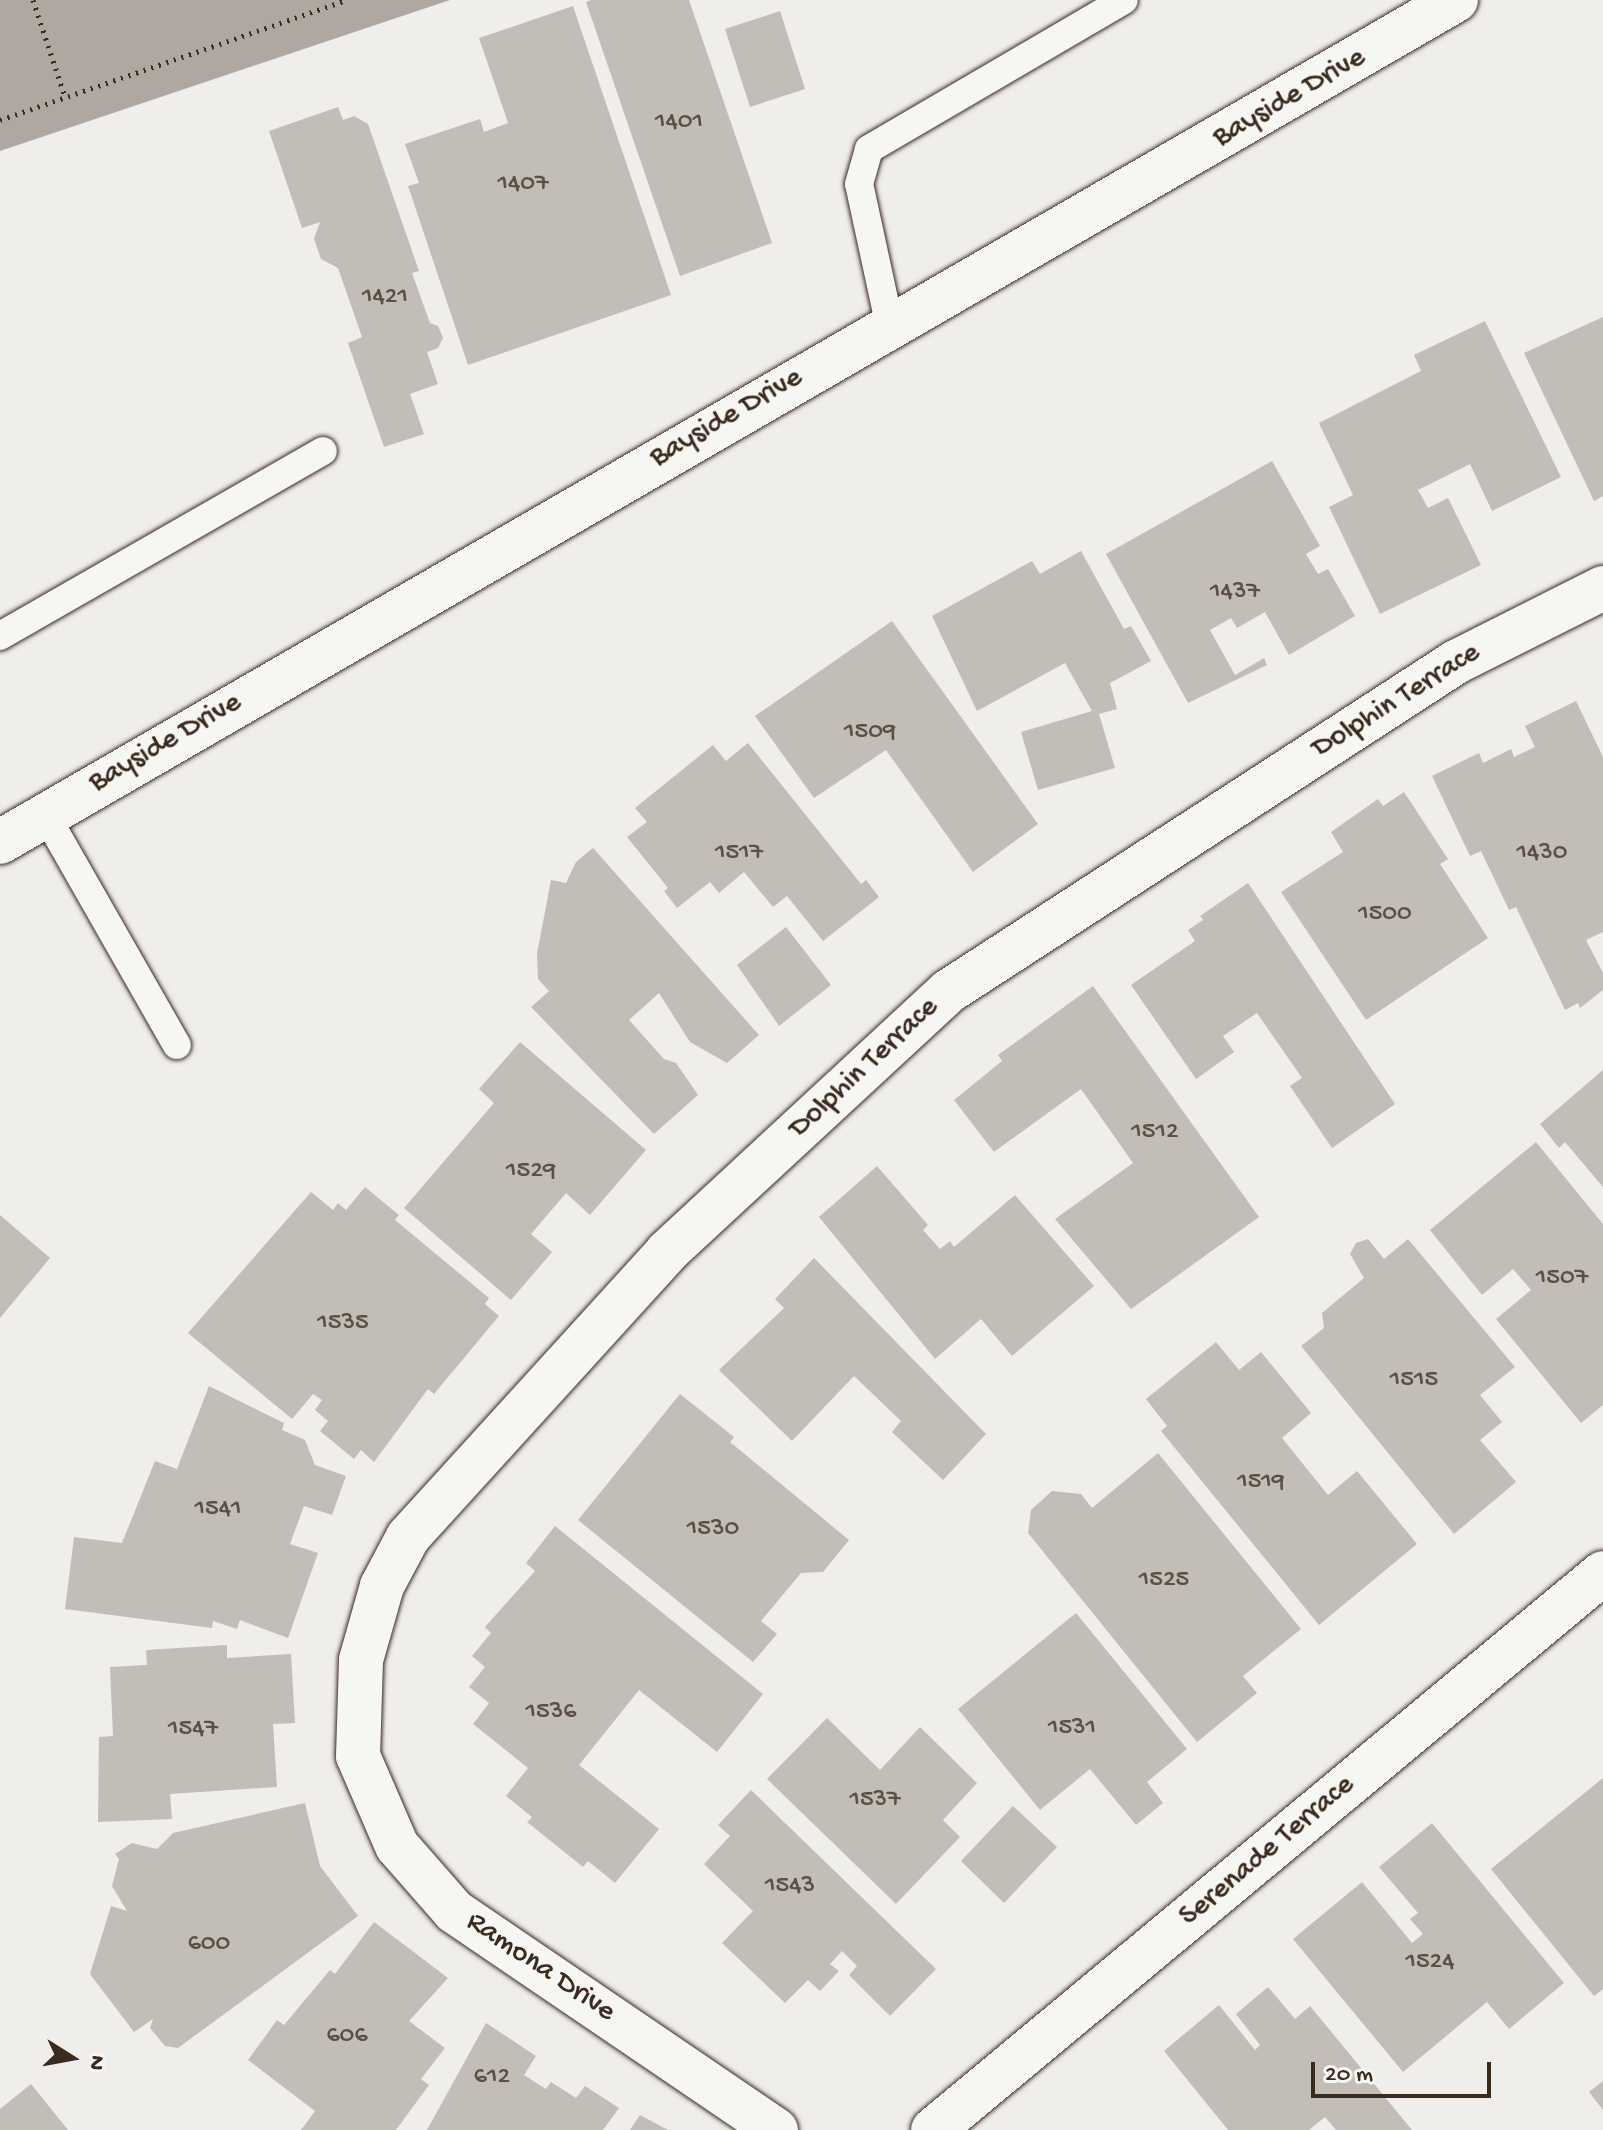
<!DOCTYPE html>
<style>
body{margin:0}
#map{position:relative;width:1603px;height:2130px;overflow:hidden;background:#efeeea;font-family:"Gochi Hand",sans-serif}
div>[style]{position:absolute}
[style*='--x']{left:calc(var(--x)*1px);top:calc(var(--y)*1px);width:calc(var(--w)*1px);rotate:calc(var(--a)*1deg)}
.water>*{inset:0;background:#afa8a1}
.building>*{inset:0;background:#c2bdb7}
.path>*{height:5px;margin-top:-2.5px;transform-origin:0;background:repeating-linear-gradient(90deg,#3b2a1e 0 2px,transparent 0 8px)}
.roads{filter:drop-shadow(0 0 2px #3b2a1e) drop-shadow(0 0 2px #3b2a1e)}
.service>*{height:28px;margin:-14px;padding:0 14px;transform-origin:14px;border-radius:14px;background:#f6f6f2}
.minor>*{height:44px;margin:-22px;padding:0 22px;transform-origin:22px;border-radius:22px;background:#f6f6f2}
.secondary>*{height:44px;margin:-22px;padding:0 22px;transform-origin:22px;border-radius:22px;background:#f6f6f2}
span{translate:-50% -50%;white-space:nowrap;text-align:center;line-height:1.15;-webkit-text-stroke:8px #f6f6f2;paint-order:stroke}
.number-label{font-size:26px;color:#5d4f44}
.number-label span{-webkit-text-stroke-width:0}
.street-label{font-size:30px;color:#3b2a1e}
.north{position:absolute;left:32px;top:2018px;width:80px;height:80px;-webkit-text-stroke:6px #f6f6f2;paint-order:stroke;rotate:101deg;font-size:22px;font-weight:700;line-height:32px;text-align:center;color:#3b2a1e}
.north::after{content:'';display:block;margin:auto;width:28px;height:36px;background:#3b2a1e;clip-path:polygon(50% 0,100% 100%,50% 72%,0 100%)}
.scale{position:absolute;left:1311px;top:2062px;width:180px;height:36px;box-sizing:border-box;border:4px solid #3b2a1e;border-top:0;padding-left:10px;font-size:24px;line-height:28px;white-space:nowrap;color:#3b2a1e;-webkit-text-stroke:6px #f6f6f2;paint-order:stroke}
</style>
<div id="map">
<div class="water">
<div style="clip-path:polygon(0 0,450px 0,0 151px)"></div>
</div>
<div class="building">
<div style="clip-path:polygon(591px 0,689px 0,772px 243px,680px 276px,586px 2px)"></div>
<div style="clip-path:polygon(573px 6px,671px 295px,468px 365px,408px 186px,419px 183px,405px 144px,480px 119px,484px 132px,508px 123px,479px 38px)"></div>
<div style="clip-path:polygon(780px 11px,805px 89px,750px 107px,725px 29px)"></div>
<div style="clip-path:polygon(338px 107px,343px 120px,354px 116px,368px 124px,419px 271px,412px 273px,430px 323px,438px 326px,443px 338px,438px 348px,427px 352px,438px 384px,410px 394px,424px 434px,384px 447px,348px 343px,362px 337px,338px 268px,321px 259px,314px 239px,320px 222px,302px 228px,269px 131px)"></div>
<div style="clip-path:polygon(1603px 317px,1603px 496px,1594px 501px,1524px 353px)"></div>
<div style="clip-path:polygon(1485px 321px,1561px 477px,1492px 511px,1470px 464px,1418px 490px,1428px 508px,1448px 498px,1481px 565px,1380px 614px,1329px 507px,1353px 495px,1319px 423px,1421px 371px,1414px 355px)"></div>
<div style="clip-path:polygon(1272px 461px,1320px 546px,1306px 554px,1318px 574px,1328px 569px,1355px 616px,1289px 655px,1265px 612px,1237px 628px,1231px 618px,1210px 630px,1235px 675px,1264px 658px,1267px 665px,1188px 703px,1106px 554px)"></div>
<div style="clip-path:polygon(1081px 551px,1124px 629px,1131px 626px,1151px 661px,1110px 683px,1117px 709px,1099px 714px,1115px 768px,1038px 790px,1021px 732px,1092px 711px,1065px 663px,977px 711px,932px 616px,1032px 561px,1040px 574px)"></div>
<div style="clip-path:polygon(892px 621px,1038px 824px,973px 872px,886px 750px,814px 798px,755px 716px)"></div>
<div style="clip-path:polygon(1576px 701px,1603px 757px,1603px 932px,1586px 940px,1603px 973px,1603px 990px,1580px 1008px,1578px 1003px,1565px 1010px,1516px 907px,1509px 910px,1481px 851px,1470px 856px,1432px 776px,1479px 753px,1483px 763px,1511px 749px,1514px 757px,1535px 747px,1525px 726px)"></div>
<div style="clip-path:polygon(748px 743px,861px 884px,866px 880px,879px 897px,823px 941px,787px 896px,773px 907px,744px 872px,719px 893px,710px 882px,677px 908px,664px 891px,668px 888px,627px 837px,647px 822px,635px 808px,713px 745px,726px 761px)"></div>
<div style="clip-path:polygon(1404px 792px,1448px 859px,1440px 864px,1488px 938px,1366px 1020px,1281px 892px,1343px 852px,1331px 832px,1378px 799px,1383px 806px)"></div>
<div style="clip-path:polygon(593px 848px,759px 1035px,727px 1063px,690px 1042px,659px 993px,629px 1020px,664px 1059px,676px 1063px,698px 1095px,654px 1134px,531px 1007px,549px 991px,538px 979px,537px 954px,551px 880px,566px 883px,576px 862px)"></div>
<div style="clip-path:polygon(1248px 883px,1395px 1104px,1332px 1148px,1290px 1086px,1302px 1078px,1257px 1013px,1223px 1036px,1234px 1052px,1196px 1079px,1131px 985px,1195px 941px,1188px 930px,1203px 920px,1200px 916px)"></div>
<div style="clip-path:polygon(786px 927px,831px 985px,779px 1026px,737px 965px)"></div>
<div style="clip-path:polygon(1093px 986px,1259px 1217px,1131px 1309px,1055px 1219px,1133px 1163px,1081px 1089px,994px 1152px,954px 1100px,1002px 1061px,998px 1055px)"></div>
<div style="clip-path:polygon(520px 1042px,646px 1150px,590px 1215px,566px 1193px,531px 1234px,552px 1252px,511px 1300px,404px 1208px,494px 1103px,479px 1089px)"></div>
<div style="clip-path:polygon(1603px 1070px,1603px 1187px,1565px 1142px,1559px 1148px,1540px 1124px)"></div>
<div style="clip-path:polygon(1536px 1142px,1603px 1224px,1603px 1405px,1581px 1423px,1496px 1319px,1531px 1290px,1513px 1269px,1482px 1295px,1430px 1230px)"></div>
<div style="clip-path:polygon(877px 1166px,928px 1225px,923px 1230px,940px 1249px,950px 1241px,954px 1247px,1015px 1195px,1094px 1286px,1012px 1356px,981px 1319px,935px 1359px,819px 1217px)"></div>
<div style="clip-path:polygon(365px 1187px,399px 1215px,395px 1220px,489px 1298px,485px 1304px,499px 1316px,434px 1394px,428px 1389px,374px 1462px,361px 1450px,354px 1459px,320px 1431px,328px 1421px,315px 1410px,322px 1400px,313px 1394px,292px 1419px,188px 1333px,311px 1192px,333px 1210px,338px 1203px,346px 1210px)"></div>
<div style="clip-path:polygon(0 1215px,50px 1258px,0 1318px)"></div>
<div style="clip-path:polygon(1368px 1239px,1384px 1259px,1408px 1239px,1515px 1367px,1480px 1395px,1502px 1422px,1480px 1440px,1516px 1482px,1454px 1534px,1301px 1346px,1324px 1328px,1322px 1313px,1364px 1278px,1350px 1254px,1356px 1243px)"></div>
<div style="clip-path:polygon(814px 1258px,986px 1434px,943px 1480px,892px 1432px,901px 1421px,854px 1376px,792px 1441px,719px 1370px,784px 1308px,775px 1299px)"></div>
<div style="clip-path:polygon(1216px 1342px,1239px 1370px,1261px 1352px,1311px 1413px,1282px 1438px,1328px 1495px,1357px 1471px,1417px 1544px,1319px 1625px,1161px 1431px,1167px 1426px,1146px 1399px)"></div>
<div style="clip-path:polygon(209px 1386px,284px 1423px,282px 1430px,305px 1440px,315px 1465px,346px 1476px,332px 1515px,304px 1506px,290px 1544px,318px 1553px,288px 1638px,240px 1620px,237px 1629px,213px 1621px,212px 1628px,65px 1609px,74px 1537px,122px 1543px,155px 1461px,177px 1469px)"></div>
<div style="clip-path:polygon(680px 1394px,734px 1437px,730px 1442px,849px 1540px,823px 1572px,801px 1573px,761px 1621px,777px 1634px,753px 1662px,578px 1520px)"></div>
<div style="clip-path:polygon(1158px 1453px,1301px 1629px,1243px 1676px,1257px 1693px,1197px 1742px,1028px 1533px,1031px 1510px,1052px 1491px,1081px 1494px,1092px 1508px)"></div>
<div style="clip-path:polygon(555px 1526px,763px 1694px,717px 1752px,639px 1690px,579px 1765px,659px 1829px,615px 1883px,588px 1861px,583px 1867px,527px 1822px,532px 1817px,506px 1796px,528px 1768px,473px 1724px,489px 1703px,469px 1687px,485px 1667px,472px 1656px,491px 1633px,485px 1627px,535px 1571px,526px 1563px)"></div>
<div style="clip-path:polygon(1076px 1613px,1187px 1749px,1147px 1782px,1163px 1803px,1136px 1825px,1090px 1769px,1040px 1810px,958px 1709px)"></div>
<div style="clip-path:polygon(227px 1645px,227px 1658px,291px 1654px,295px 1723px,273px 1724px,277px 1787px,170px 1794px,172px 1819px,98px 1822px,99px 1737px,113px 1736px,110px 1667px,147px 1665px,146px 1650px)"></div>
<div style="clip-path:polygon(827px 1718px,880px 1770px,920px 1727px,977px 1783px,943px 1820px,960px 1837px,896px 1904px,767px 1779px)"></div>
<div style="clip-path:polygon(1603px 1778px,1603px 1989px,1594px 1996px,1491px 1869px)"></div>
<div style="clip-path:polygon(751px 1790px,936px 1969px,890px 2016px,849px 1975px,857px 1966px,842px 1951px,830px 1964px,839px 1971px,820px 1991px,808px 1980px,785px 2003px,722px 1943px,753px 1911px,704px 1864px,730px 1836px,718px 1825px)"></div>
<div style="clip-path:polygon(305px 1803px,320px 1866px,358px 1916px,178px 2048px,165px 2046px,150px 2028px,153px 2019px,134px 2032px,90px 1974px,111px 1906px,127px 1911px,112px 1886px,119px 1859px,115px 1854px,132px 1843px,157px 1849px,173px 1833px)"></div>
<div style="clip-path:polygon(1013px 1806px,1057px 1847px,1004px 1903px,961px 1861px)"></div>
<div style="clip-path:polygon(1432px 1823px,1564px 1983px,1509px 2029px,1487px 2002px,1403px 2072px,1293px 1939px,1362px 1882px,1412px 1943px,1423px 1934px,1410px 1919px,1418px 1913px,1379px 1867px)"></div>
<div style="clip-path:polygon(374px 1922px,448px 1978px,409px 2021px,445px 2048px,421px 2079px,429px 2085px,396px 2130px,301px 2130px,315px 2111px,248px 2060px,277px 2020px,284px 2025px,330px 1970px,335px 1974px)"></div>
<div style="clip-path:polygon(1268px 1987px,1295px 2019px,1310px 2006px,1412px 2130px,1336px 2130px,1325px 2117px,1309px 2130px,1228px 2130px,1164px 2051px,1219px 2005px,1255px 2050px,1260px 2045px,1236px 2014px)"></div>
<div style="clip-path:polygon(486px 2023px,536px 2056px,524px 2075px,546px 2089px,551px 2082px,576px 2098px,585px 2086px,619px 2108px,603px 2130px,427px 2130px)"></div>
<div style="clip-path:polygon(1603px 2081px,1603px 2110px,1589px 2092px)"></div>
<div style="clip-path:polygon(31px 2084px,68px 2130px,0 2130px,0 2109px)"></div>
<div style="clip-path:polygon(640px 2115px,668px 2130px,630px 2130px)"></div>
</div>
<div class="path">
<div style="--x:33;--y:0;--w:102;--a:71.7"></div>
<div style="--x:0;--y:120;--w:367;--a:-19.1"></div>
</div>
<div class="roads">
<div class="service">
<div style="--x:890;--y:327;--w:146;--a:-102.2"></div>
<div style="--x:859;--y:184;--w:36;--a:-74"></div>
<div style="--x:869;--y:149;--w:295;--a:-30.3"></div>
<div style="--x:0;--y:636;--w:372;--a:-29.8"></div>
<div style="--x:45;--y:814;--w:266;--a:60.3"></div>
</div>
<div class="minor">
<div style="--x:776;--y:2130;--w:389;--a:-145.8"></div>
<div style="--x:454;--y:1911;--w:86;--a:-131.2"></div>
<div style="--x:397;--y:1846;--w:98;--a:-113.4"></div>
<div style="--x:358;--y:1756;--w:96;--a:-88.2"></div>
<div style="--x:361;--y:1660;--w:77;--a:-74.2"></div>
<div style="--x:382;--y:1586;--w:55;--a:-62"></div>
<div style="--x:408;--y:1537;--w:385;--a:-47.7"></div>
<div style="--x:667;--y:1252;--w:384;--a:-42.8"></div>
<div style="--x:949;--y:991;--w:604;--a:-32.98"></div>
<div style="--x:1456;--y:662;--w:165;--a:-26.7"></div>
<div style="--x:933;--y:2130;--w:871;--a:-39.74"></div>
</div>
<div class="secondary">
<div style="--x:0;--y:842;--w:1682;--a:-30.04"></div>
</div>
</div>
<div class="number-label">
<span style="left:679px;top:123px">1401</span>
<span style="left:523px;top:185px">1407</span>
<span style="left:385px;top:298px">1421</span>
<span style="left:1235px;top:593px">1437</span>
<span style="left:870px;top:733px">1509</span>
<span style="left:739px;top:854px">1517</span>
<span style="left:1542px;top:854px">1430</span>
<span style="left:1385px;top:915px">1500</span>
<span style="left:1155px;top:1133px">1512</span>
<span style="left:531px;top:1172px">1529</span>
<span style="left:1562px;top:1279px">1507</span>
<span style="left:343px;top:1324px">1535</span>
<span style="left:1414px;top:1381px">1515</span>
<span style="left:1261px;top:1483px">1519</span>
<span style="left:218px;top:1510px">1541</span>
<span style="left:713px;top:1530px">1530</span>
<span style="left:1164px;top:1581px">1525</span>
<span style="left:551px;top:1713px">1536</span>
<span style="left:1072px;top:1729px">1531</span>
<span style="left:193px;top:1730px">1547</span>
<span style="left:875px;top:1801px">1537</span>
<span style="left:790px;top:1887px">1543</span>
<span style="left:209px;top:1945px">600</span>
<span style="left:1430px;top:1963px">1524</span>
<span style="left:347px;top:2037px">606</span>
<span style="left:492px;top:2078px">612</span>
</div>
<div class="street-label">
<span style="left:1290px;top:99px;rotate:-30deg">Bayside Drive</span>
<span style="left:727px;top:419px;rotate:-30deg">Bayside Drive</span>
<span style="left:1397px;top:702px;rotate:-32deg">Dolphin Terrace</span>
<span style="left:166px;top:744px;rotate:-30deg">Bayside Drive</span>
<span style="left:865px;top:1069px;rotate:-43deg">Dolphin Terrace</span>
<span style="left:1268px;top:1852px;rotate:-40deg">Serenade Terrace</span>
<span style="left:540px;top:1968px;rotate:34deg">Ramona Drive</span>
</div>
<div class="north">N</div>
<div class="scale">20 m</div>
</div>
